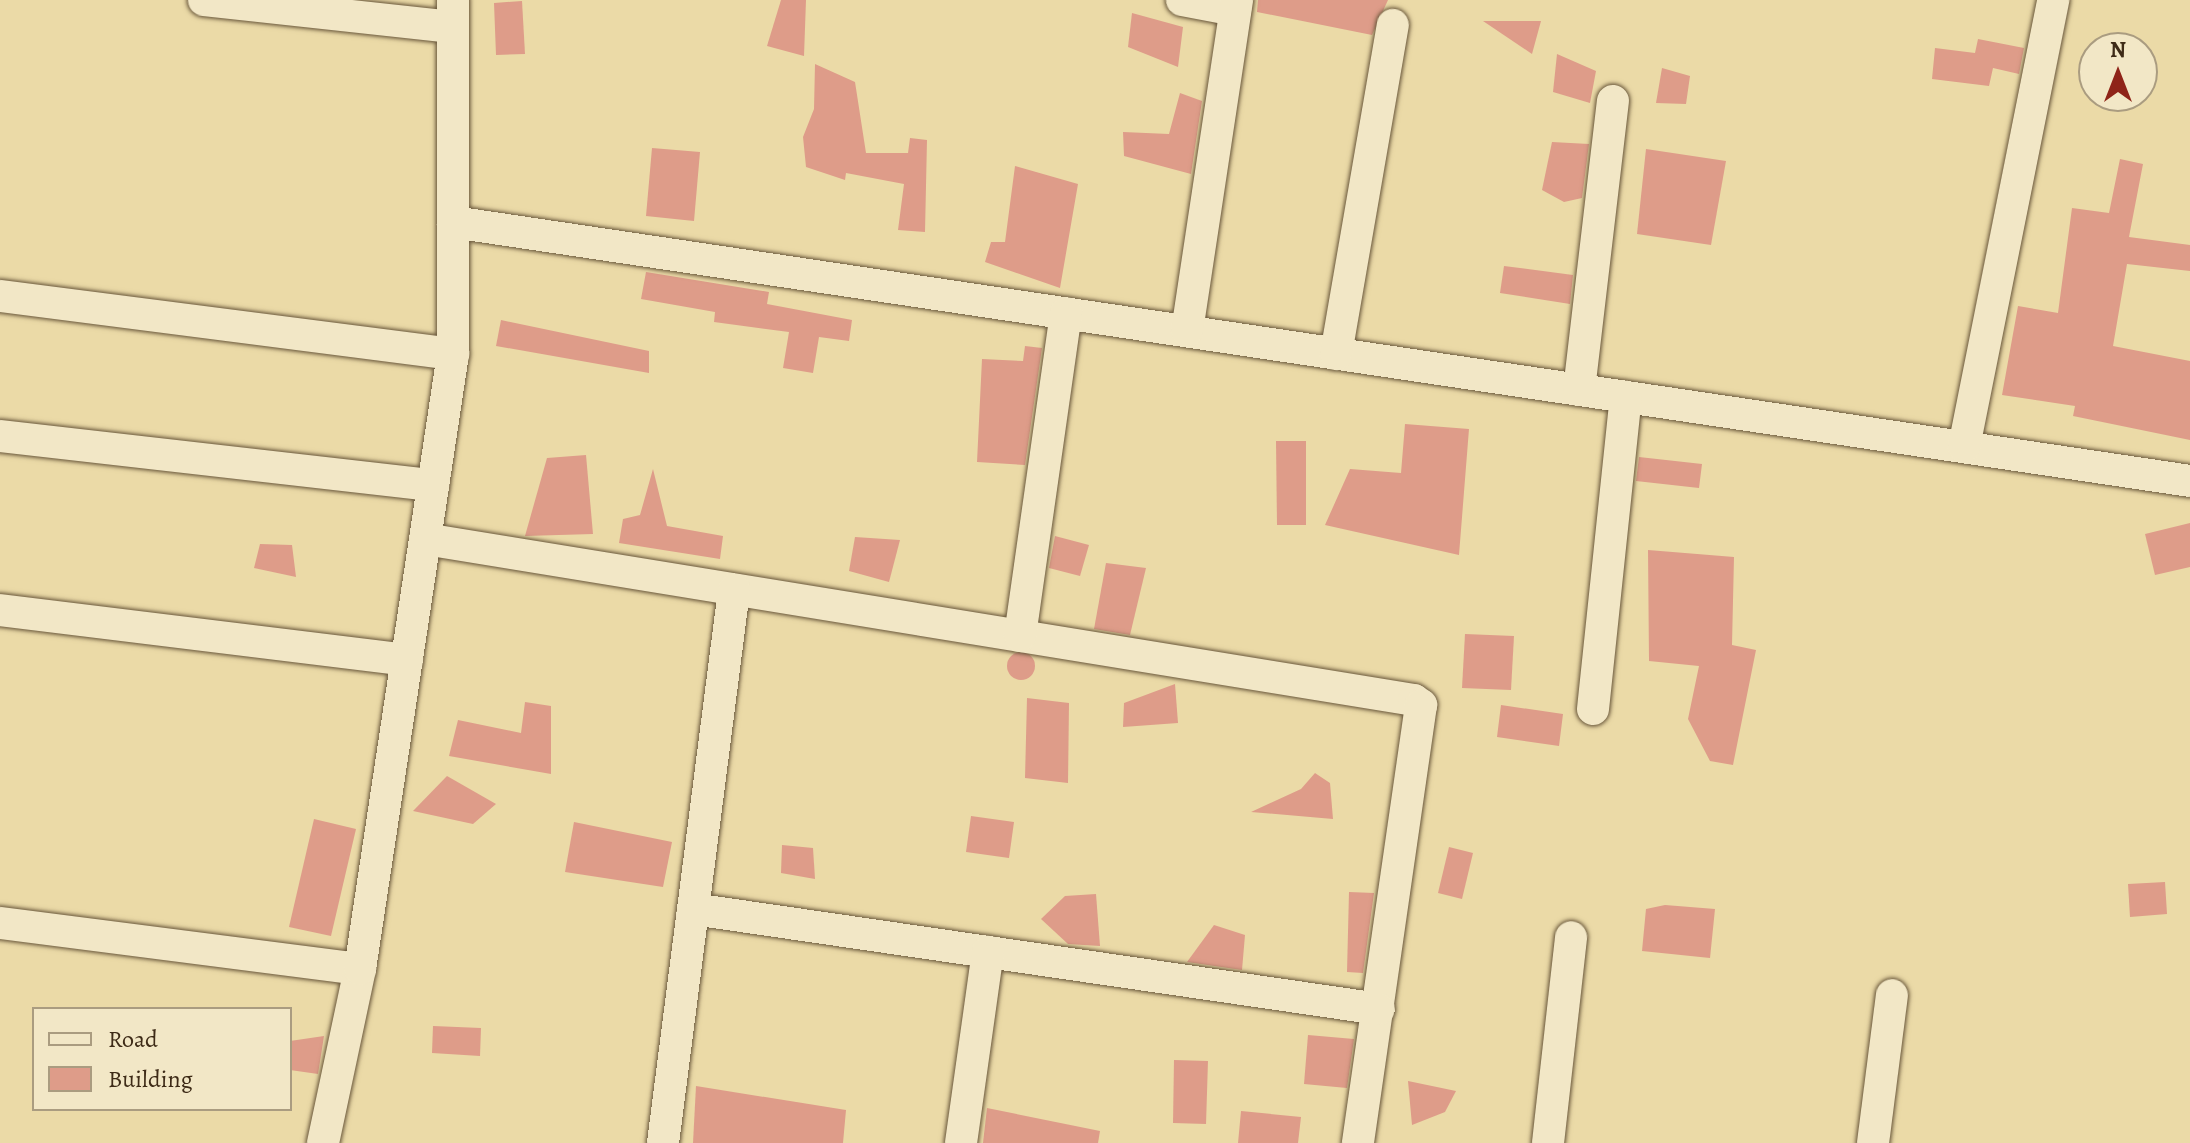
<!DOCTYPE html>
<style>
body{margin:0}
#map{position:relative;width:2190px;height:1143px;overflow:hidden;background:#ebdaa7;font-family:Alegreya,serif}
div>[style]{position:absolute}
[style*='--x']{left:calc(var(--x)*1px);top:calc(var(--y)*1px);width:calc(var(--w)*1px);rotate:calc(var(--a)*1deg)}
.building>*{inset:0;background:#de9c89}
.round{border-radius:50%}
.roads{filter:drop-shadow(0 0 2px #69573b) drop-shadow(0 0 2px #69573b)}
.minor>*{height:32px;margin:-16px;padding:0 16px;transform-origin:16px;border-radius:16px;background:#f2e7c6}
span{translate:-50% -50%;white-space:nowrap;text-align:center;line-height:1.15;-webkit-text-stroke:7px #f2e7c6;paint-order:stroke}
.legend{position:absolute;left:32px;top:1007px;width:260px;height:104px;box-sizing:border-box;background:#f2e7c6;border:2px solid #aa9c80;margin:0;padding:10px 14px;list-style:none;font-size:24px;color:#3e2b17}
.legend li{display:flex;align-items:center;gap:16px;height:40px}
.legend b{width:40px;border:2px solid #aa9c80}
.north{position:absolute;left:2078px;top:32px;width:80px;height:80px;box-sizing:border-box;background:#f2e7c6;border:2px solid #aa9c80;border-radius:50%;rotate:0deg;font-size:22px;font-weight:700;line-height:32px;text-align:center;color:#3e2b17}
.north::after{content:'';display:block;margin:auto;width:28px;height:36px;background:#8f2418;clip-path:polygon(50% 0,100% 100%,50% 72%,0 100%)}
</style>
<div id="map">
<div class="building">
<div style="clip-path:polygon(781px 0,806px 0,804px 56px,767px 46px)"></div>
<div style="clip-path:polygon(1258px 0,1388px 0,1372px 35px,1257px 12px)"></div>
<div style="clip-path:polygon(522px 1px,525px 54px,496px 55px,494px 3px)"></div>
<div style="clip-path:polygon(1132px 13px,1183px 27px,1178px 67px,1128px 47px)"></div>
<div style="clip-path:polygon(1483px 21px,1541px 21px,1532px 54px)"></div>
<div style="clip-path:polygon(1978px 39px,2024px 48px,2019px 74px,1993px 68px,1989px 86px,1932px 79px,1935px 48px,1975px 53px)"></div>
<div style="clip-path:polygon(1557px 54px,1596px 71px,1590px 103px,1553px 92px)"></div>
<div style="clip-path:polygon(815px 64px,855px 82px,866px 153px,908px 153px,910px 138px,927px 140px,925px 232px,898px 230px,904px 184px,846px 173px,845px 180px,806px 167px,803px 137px,814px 109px)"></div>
<div style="clip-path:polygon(1662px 68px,1690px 76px,1686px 104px,1656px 103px)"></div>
<div style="clip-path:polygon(1180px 93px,1202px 101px,1191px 174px,1124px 156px,1123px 132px,1169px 134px)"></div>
<div style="clip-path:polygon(1552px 142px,1589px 144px,1582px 198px,1564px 202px,1542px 190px)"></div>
<div style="clip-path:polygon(652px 148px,700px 152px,694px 221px,646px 216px)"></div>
<div style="clip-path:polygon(1646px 149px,1726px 161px,1711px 245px,1637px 234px)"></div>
<div style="clip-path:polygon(2120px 159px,2143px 164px,2129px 237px,2190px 245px,2190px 271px,2127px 264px,2113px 346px,2190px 361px,2190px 440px,2073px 416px,2075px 406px,2002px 395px,2018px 306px,2058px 313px,2072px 208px,2109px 213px)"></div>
<div style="clip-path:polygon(1015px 166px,1078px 184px,1060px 288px,985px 262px,991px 242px,1005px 242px)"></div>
<div style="clip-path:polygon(1504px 266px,1573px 275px,1570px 304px,1500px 293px)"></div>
<div style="clip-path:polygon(646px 272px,769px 292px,767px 304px,852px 320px,849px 341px,819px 337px,813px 373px,783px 368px,789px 332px,714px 322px,715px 312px,641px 299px)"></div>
<div style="clip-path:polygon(501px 320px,649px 351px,649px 373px,496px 346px)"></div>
<div style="clip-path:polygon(1025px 346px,1042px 348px,1025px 465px,977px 462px,982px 359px,1023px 361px)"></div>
<div style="clip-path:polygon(1405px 424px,1469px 429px,1459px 555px,1325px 525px,1350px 469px,1401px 473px)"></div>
<div style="clip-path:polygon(1276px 441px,1306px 441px,1306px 525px,1277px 525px)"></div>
<div style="clip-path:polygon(586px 455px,593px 534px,525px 536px,547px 458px)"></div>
<div style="clip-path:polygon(1639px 457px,1702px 464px,1699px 488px,1636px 481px)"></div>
<div style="clip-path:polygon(653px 469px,667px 526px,723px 536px,720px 559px,619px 543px,623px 519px,640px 515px)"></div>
<div style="clip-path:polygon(2190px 523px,2190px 567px,2155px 575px,2145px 534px)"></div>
<div style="clip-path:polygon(1055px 536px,1089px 545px,1080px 576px,1049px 568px)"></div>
<div style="clip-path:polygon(855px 537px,900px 540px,889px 582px,849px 571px)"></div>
<div style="clip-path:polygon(260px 544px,292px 545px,296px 577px,254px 568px)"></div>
<div style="clip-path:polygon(1648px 550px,1734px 557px,1732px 645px,1756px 650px,1733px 765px,1710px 761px,1688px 719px,1699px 666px,1649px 661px)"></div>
<div style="clip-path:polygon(1106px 563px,1146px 568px,1130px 635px,1094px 629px)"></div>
<div style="clip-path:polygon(1465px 634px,1514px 636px,1511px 690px,1462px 688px)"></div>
<div class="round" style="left:1007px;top:652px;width:28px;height:28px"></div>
<div style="clip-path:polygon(1175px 684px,1178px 723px,1123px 727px,1124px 703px)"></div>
<div style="clip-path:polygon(1027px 698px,1069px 703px,1068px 783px,1025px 778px)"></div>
<div style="clip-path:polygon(525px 702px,551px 706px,551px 774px,449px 756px,458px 720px,521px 733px)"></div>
<div style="clip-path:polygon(1501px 705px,1563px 714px,1559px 746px,1497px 737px)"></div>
<div style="clip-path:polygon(1315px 773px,1330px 783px,1333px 819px,1251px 812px,1301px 789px)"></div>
<div style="clip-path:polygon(447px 776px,496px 804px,473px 824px,413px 811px)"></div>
<div style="clip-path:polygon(971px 816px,1014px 822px,1009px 858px,966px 852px)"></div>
<div style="clip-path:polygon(314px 819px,356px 829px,331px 936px,289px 927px)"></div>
<div style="clip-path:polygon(574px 822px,672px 842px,663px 887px,565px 872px)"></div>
<div style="clip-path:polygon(782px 845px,813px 848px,815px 879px,781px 873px)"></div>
<div style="clip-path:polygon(1449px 847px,1473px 853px,1462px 899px,1438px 893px)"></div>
<div style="clip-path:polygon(2165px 882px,2167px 914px,2130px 917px,2128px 884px)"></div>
<div style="clip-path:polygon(1349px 892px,1374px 893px,1363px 973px,1347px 972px)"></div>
<div style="clip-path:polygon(1096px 894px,1100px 946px,1068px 944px,1041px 919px,1065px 896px)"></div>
<div style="clip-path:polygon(1665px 905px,1715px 909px,1710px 958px,1642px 951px,1646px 909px)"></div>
<div style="clip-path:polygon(1214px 925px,1245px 935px,1242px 970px,1187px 962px)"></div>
<div style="clip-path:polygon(433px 1026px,481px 1028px,480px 1056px,432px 1053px)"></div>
<div style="clip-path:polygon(1308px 1035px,1354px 1039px,1347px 1088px,1304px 1084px)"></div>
<div style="clip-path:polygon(324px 1036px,318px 1074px,290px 1070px,290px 1041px)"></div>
<div style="clip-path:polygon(1174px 1060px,1208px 1061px,1206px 1124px,1173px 1123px)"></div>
<div style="clip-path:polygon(1408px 1081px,1456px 1091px,1445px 1112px,1412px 1125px)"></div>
<div style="clip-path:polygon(696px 1086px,846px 1110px,843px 1143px,693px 1143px)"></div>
<div style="clip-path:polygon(987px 1108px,1100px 1131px,1098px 1143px,983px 1143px)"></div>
<div style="clip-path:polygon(1241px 1111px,1301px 1117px,1298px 1143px,1238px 1143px)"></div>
</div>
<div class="roads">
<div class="minor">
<div style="--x:204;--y:0;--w:250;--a:6.2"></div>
<div style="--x:1182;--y:0;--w:54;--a:10.7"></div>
<div style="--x:453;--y:222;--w:1756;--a:8.48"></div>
<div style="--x:0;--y:296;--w:457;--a:7.3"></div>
<div style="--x:1187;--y:331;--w:335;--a:-81.4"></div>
<div style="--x:1336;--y:354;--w:334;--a:-80.2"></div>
<div style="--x:1579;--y:390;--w:291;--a:-83.3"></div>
<div style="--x:0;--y:436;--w:436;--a:6.5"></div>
<div style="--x:1964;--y:447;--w:456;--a:-78.7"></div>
<div style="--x:425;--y:539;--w:1002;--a:9.25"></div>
<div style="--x:1414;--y:700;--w:9;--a:36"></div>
<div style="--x:1421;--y:705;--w:443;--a:98.2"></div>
<div style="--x:0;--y:610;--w:410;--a:7"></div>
<div style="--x:1020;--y:636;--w:326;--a:-81.9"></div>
<div style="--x:1593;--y:709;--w:314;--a:-84"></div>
<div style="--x:693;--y:909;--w:693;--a:8.29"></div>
<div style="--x:0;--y:923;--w:363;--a:7.3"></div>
<div style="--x:323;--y:1143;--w:178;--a:-78"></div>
<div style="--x:360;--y:969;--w:622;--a:-81.4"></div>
<div style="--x:453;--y:354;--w:354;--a:-90"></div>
<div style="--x:663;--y:1143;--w:558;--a:-82.68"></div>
<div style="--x:961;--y:1143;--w:193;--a:-82"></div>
<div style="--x:1548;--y:1143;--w:207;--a:-83.6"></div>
<div style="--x:1873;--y:1143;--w:149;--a:-82.7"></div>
</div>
</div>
<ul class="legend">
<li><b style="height:10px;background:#f2e7c6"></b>Road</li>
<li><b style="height:22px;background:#de9c89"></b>Building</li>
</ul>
<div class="north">N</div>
</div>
